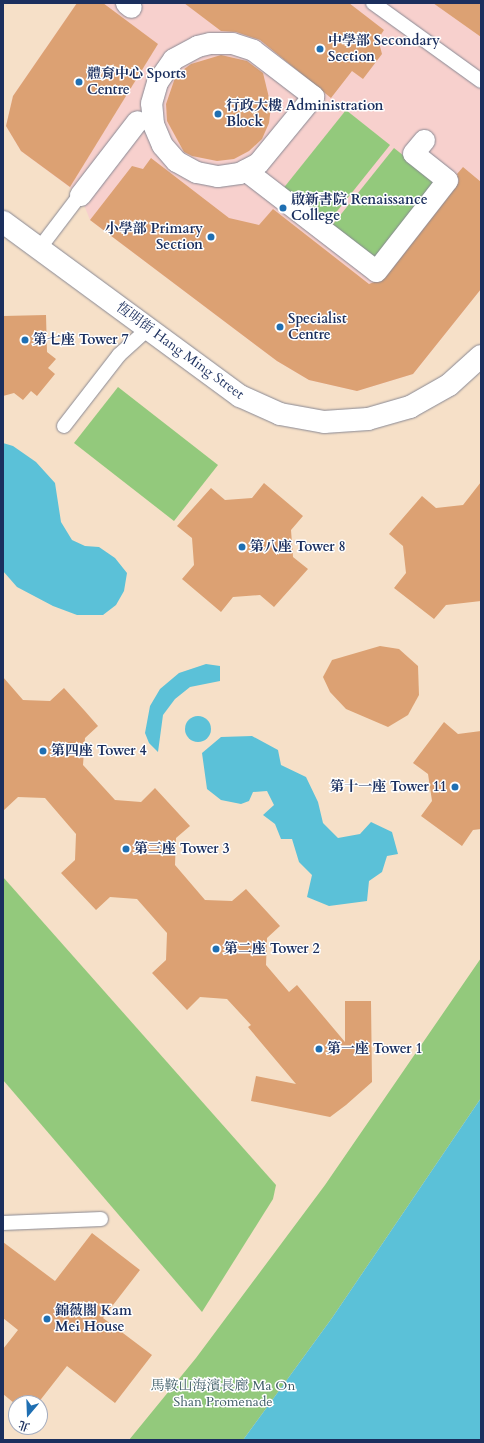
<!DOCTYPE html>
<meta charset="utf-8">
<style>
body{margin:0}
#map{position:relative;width:484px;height:1443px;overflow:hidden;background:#f6e0c8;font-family:Cardo,"Noto Serif TC",serif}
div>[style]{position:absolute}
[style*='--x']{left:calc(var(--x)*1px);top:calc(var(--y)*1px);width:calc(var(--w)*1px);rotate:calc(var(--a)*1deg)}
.built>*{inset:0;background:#f7d0cd}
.green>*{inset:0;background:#93c97c}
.water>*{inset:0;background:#5bc1d8}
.round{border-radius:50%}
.building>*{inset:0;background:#dca173}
.roads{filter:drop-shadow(0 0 1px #888893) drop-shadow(0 0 1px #888893)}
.service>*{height:14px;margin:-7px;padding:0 7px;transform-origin:7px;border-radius:7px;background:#fff}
.pedestrian>*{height:21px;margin:-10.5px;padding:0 10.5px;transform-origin:10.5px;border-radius:10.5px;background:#fff}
.minor>*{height:22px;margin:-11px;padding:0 11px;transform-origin:11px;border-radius:11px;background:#fff}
.dots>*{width:11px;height:11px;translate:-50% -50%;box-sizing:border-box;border:2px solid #fff;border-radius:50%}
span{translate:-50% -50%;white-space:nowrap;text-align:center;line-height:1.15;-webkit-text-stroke:3px #fff;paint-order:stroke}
.poi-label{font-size:14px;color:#1b2f5e;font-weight:700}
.left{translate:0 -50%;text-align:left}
.right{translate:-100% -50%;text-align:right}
.street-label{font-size:14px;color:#1b2f5e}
.park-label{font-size:14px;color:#3f5d67}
.frame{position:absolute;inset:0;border:4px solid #1b2f5e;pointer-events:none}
.north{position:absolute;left:8px;top:1395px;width:40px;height:40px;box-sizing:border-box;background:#fff;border:1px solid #a4acbf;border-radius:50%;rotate:199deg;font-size:11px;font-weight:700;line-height:16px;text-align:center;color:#1b2f5e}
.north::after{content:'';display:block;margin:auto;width:14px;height:18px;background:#1f6fb2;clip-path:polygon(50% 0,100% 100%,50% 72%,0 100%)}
</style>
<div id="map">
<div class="built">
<div style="clip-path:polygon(77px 3px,481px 3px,481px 289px,413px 374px,357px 391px,309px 380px,277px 361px,90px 220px,80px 195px,21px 151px,6px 126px,13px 96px)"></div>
</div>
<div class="green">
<div style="clip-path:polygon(346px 110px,390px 145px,326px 225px,282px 190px)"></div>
<div style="clip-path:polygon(394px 148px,438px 183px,374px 262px,330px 228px)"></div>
<div style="clip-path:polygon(118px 387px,218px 465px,174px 521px,74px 443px)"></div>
<div style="clip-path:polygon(3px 877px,276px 1185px,273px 1199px,202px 1312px,3px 1080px)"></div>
<div style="clip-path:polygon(481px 958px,481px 1098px,332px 1318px,243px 1440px,129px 1440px,196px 1358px,325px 1185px)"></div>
</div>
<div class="water">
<div style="clip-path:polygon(3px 443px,13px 446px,36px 462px,55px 483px,61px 522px,72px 540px,85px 546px,99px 547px,115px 558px,127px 573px,124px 591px,116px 605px,103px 615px,77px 615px,53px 606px,17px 587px,3px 571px)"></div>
<div style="clip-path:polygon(206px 664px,220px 666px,220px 681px,190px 687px,175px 699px,163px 715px,158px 752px,149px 743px,145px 733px,150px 706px,160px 689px,179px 673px)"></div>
<div class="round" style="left:185px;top:716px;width:26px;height:26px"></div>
<div style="clip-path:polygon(252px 736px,278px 750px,281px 765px,306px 777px,318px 802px,323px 823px,338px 838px,360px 834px,371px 822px,392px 832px,398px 854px,387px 856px,382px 872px,369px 881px,367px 901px,329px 906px,307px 897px,312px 875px,299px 862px,292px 839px,281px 839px,275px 824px,263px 815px,274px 805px,267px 791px,253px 792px,249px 801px,241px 804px,221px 800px,207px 789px,202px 753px,221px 737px)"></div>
<div style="clip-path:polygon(481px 1098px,481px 1440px,243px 1440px,332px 1318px)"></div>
</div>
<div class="building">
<div style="clip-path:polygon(77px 3px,103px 3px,158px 44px,70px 187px,21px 151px,6px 126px,13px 96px)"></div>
<div style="clip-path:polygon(184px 3px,349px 3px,384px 30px,378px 39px,382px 54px,363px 79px,352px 71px,331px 98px,260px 40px,236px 32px,221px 31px)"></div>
<div style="clip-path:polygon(433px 3px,481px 3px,481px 37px)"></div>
<div style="clip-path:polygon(221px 55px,247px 61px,263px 73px,271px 106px,269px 123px,262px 139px,249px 151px,234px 159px,217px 161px,192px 156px,184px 152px,167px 121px,166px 104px,176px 75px,191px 64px)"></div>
<div style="clip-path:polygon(151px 158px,229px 218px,259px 225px,273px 209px,369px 284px,385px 278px,456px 187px,459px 181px,457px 174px,463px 167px,481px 182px,481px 289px,413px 374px,357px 391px,309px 380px,277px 361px,90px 220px,132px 166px,143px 169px)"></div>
<div style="clip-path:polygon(46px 315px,47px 352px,56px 359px,48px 368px,55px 374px,37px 396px,31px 391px,23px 400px,14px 393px,3px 396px,3px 316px)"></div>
<div style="clip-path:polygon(481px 482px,481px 601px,446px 605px,434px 619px,394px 588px,406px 573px,403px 546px,389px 534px,422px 496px,436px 508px,463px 505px)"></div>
<div style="clip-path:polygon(264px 483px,303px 516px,291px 530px,293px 557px,308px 569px,274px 607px,260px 595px,233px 597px,221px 612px,182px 579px,194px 565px,192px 538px,177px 526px,211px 488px,225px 500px,252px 498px)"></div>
<div style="clip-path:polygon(380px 646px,399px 649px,418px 666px,419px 695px,408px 715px,388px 727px,346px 709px,330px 692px,323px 677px,332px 660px)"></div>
<div style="clip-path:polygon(3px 677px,23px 700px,50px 701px,64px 688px,84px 710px,98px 726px,85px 738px,83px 765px,115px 800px,141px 802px,155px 788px,190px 826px,176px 838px,175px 865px,205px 900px,232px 901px,246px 889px,280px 926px,267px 938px,266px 965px,289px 992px,297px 985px,345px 1042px,345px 1001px,371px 1001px,372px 1082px,346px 1105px,330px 1117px,251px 1101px,256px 1076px,296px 1084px,248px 1027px,251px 1025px,227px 999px,200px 997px,187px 1010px,152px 973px,166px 960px,167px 933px,137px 899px,110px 897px,96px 910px,61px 873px,75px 860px,76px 834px,45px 798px,18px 797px,3px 811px)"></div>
<div style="clip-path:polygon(444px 722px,458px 734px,481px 731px,481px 829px,473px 830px,462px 846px,421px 816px,432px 801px,428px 774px,413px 763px)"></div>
<div style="clip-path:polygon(92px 1233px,140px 1270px,103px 1318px,152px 1355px,115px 1403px,67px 1366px,38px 1403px,14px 1403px,3px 1394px,3px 1349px,18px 1330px,3px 1318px,3px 1242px,55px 1281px)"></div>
</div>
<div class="roads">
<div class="service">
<div style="--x:373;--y:3;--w:133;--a:35.8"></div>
<div style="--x:39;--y:249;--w:68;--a:-52.8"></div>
<div style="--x:64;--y:426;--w:90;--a:-52.2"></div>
<div style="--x:119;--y:355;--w:39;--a:-42"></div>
<div style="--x:3;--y:1223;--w:98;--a:-2.3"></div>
</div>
<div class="pedestrian">
<div style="--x:126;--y:3;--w:6;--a:39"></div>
<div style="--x:210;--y:43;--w:22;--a:0"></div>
<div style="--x:232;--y:43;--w:22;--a:18"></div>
<div style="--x:253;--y:50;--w:76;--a:37.5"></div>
<div style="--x:313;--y:96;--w:87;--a:129.4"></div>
<div style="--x:258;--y:163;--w:21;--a:152"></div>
<div style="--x:239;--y:173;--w:22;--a:172"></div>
<div style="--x:217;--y:176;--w:21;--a:-169"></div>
<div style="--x:196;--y:172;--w:23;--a:-151"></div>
<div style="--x:176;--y:161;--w:21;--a:-131"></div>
<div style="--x:162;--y:145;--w:23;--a:-113"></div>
<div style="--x:153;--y:124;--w:21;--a:-95"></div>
<div style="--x:151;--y:103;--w:22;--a:-74"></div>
<div style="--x:157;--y:82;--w:28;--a:-55"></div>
<div style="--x:173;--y:59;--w:27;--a:-28"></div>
<div style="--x:197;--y:46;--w:13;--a:-13"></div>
<div style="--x:245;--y:170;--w:165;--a:37.6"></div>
<div style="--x:376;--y:271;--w:115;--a:-52"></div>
<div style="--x:447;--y:180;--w:43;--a:-141.5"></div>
<div style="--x:413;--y:153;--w:17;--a:-50"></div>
<div style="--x:80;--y:195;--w:93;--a:-52.4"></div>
</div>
<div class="minor">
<div style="--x:3;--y:222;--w:294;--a:36.3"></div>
<div style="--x:240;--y:396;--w:44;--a:24.2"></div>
<div style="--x:280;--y:414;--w:45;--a:10.3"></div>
<div style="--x:324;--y:422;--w:44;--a:-3.9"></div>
<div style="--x:368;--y:419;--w:44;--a:-15.9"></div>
<div style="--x:410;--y:407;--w:45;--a:-29.4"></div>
<div style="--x:449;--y:385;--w:43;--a:-42.2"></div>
</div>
</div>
<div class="dots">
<div style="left:320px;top:49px;background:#1f6fb2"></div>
<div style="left:79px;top:82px;background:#1f6fb2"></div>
<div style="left:218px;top:114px;background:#1f6fb2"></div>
<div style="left:283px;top:208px;background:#1f6fb2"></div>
<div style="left:211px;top:237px;background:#1f6fb2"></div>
<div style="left:280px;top:327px;background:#1f6fb2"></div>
<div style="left:25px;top:340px;background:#1f6fb2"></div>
<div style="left:242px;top:547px;background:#1f6fb2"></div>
<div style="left:43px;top:751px;background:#1f6fb2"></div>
<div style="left:455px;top:787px;background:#1f6fb2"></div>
<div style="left:126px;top:849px;background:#1f6fb2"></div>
<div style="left:216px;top:949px;background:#1f6fb2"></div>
<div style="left:319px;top:1049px;background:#1f6fb2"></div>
<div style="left:47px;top:1319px;background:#1f6fb2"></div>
</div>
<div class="poi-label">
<span class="left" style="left:328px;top:49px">中學部 Secondary<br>Section</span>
<span class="left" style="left:87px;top:82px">體育中心 Sports<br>Centre</span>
<span class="left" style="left:226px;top:114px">行政大樓 Administration<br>Block</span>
<span class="left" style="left:291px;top:208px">啟新書院 Renaissance<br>College</span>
<span class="right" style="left:203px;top:237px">小學部 Primary<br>Section</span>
<span class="left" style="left:288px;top:327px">Specialist<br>Centre</span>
<span class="left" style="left:33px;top:340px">第七座 Tower 7</span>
<span class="left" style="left:250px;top:547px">第八座 Tower 8</span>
<span class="left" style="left:51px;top:751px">第四座 Tower 4</span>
<span class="right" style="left:447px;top:787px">第十一座 Tower 11</span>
<span class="left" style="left:134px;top:849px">第三座 Tower 3</span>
<span class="left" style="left:224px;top:949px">第二座 Tower 2</span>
<span class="left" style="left:327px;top:1049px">第一座 Tower 1</span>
<span class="left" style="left:55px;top:1319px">錦薇閣 Kam<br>Mei House</span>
</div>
<div class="street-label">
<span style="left:180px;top:351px;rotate:36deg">恆明街 Hang Ming Street</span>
</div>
<div class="park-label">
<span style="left:223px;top:1394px">馬鞍山海濱長廊 Ma On<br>Shan Promenade</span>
</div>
<div class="frame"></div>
<div class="north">北</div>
</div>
